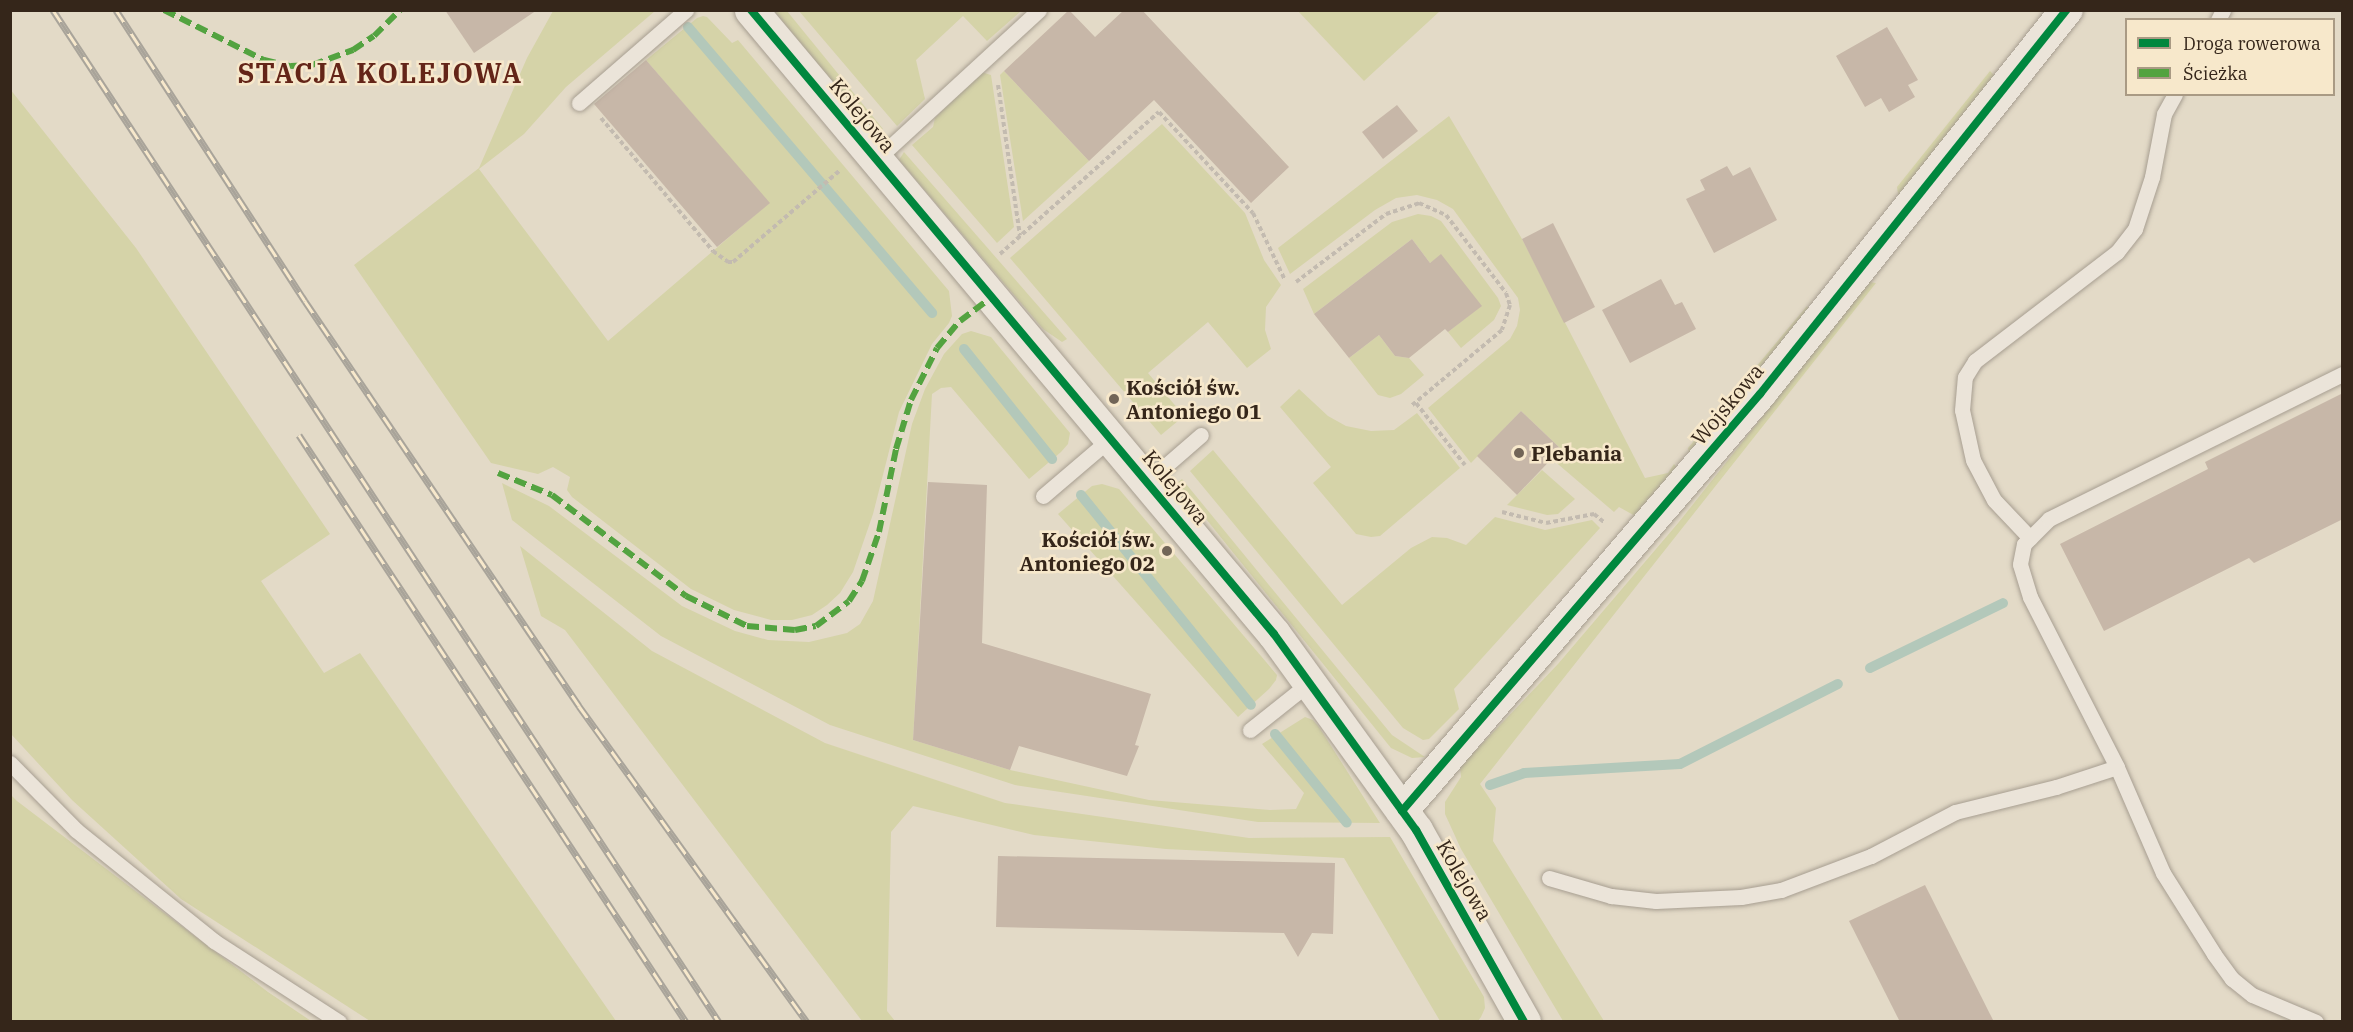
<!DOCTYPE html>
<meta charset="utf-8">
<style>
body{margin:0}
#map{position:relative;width:2353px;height:1032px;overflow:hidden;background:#e3dac7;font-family:"IBM Plex Serif",serif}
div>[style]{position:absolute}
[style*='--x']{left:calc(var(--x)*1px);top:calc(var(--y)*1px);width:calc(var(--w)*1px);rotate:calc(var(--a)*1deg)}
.green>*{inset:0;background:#d5d3a8}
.stream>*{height:10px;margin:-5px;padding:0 5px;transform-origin:5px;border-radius:5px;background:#b3c8ba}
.building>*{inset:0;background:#c7b7a8}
.path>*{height:4px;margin-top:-2px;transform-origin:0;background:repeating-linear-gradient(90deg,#c3bbb0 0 4.5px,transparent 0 7.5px)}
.roads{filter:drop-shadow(0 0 2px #a79e91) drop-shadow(0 0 2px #a79e91)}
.service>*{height:15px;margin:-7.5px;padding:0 7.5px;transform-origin:7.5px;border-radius:7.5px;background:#ebe4d9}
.minor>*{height:32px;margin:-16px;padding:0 16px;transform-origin:16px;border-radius:16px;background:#ebe4d9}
.tertiary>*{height:33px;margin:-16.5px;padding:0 16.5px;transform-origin:16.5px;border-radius:16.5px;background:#ebe4d9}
.rail>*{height:7px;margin-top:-3.5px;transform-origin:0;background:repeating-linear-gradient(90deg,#f7e8cb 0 14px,#a9a49a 0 28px);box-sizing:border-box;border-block:2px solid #a9a49a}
.quiet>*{height:6px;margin-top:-3px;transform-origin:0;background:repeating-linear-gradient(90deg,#53a340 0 12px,transparent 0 18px)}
.cycleway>*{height:8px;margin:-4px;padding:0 4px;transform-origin:4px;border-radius:4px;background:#00873e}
.dots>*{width:16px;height:16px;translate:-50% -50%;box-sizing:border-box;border:3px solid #f7e8cb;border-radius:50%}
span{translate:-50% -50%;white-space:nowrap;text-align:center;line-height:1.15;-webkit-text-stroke:5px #f7e8cb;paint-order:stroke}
.street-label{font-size:21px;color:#35261a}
.poi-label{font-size:21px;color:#35261a;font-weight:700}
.left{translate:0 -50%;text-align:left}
.right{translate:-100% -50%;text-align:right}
.district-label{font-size:27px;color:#642518;font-weight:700;letter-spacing:1.5px}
.frame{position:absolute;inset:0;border:12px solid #35261a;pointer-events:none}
.legend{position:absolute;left:2125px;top:18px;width:210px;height:78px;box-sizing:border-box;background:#f7e8cb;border:2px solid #a99a84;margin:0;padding:8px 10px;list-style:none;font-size:18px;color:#35261a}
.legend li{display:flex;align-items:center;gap:12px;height:30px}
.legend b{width:30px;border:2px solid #a99a84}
</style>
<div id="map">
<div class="green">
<div style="clip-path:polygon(553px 11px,655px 11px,566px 87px,524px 134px,479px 169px,608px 341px,769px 203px,646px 60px,697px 18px,703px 16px,707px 17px,732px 43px,738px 40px,949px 291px,952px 316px,949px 323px,932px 344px,899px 412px,873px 514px,853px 572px,840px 593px,827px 605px,812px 615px,792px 620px,771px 620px,734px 610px,691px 589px,572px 497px,567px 490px,570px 477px,553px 467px,538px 474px,491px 463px,354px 265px,479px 168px,527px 58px)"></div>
<div style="clip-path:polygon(777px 11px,787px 11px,883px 129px,875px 133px,775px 12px)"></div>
<div style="clip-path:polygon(799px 11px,1021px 11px,987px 41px,963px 16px,916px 60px,925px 99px,897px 126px)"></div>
<div style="clip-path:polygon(1298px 11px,1440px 11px,1364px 81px)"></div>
<div style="clip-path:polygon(1004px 71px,1089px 161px,1023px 221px,1000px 75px)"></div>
<div style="clip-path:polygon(1990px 71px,1998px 79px,1899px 200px,1897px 187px)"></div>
<div style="clip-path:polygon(981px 72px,991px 75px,1014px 227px,997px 243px,912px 145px,933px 127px,935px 118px)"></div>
<div style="clip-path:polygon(10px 89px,136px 248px,330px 534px,261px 581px,324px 673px,360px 653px,616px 1021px,370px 1021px,181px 899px,72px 800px,11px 734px)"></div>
<div style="clip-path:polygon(1449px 116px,1522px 239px,1645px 478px,1668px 473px,1674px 464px,1681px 473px,1637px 517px,1619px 507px,1614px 512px,1552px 459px,1561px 449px,1521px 411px,1471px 463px,1428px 408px,1510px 339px,1517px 326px,1520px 310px,1518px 298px,1453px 209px,1437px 200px,1417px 195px,1396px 198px,1375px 210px,1290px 274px,1278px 248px)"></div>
<div style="clip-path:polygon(1162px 124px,1245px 213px,1264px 260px,1281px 285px,1266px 307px,1265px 330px,1271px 349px,1247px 368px,1208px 322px,1148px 373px,1184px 416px,1161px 435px,1010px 258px)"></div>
<div style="clip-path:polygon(904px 152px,1067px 339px,1062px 342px,1043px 329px,899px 160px)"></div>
<div style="clip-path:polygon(1418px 214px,1431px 216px,1441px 221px,1498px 298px,1501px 306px,1494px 320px,1461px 348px,1448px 332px,1481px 306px,1441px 255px,1430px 263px,1412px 239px,1314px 314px,1303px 289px,1392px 222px)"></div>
<div style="clip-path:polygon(1869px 282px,1876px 283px,1480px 784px,1496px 808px,1493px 841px,1604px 1021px,1563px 1021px,1461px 849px,1445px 814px,1445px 802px,1461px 777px,1460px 767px,1558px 664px,1679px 522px)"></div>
<div style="clip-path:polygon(1807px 306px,1812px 315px,1689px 453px,1688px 448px)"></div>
<div style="clip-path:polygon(971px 331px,991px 337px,1070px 433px,1068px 444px,1061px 452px,1029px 479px,951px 387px,941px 388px,932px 394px,913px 740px,1010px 770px,1149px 800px,1270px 810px,1296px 809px,1304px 793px,1262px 744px,1305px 717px,1313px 720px,1319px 727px,1380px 823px,1258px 822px,1015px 785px,830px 725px,661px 636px,512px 520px,502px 483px,549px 506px,682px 606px,735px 631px,768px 640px,809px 642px,847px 633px,860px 624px,873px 601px,912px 424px,925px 389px,944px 354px,962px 334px)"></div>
<div style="clip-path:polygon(1379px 335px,1395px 356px,1409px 358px,1424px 375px,1401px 394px,1390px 398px,1378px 395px,1349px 358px)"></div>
<div style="clip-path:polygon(1299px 389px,1328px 416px,1346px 426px,1371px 431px,1394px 430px,1417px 413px,1460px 468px,1380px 536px,1371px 537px,1356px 534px,1313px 483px,1331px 467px,1280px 407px)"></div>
<div style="clip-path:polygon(1213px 450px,1342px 605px,1411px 548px,1432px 537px,1447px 538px,1466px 545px,1495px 517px,1545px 530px,1592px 520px,1600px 528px,1454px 689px,1459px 709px,1429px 739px,1423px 740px,1403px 728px,1190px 471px)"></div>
<div style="clip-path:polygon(1542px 470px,1575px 499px,1558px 514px,1547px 515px,1507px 505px)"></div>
<div style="clip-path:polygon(1182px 479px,1392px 735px,1425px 757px,1412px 758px,1391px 748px,1177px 483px)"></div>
<div style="clip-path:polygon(1102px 484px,1119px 489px,1277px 675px,1276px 680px,1269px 689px,1238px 717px,1058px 514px,1092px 486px)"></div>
<div style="clip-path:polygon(520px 546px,652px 651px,825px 743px,1005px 803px,1249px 838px,1390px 837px,1484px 997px,1485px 1008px,1481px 1017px,1478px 1021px,1440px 1021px,1344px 858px,1166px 849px,1034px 835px,913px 806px,891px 832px,887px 1011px,895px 1021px,862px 1021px,565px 630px,541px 616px)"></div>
<div style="clip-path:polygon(10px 794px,17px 801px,268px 992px,311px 1021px,11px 1021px)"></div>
</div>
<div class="stream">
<div style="--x:688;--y:27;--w:376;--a:49.5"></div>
<div style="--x:964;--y:349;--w:141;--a:51.3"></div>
<div style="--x:1081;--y:495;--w:270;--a:51"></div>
<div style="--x:1870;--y:668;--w:148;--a:-26"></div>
<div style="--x:1275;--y:734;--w:114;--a:51"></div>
<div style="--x:1490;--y:785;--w:36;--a:-19"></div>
<div style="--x:1524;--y:773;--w:156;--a:-3.3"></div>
<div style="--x:1680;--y:764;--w:177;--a:-26.9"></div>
</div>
<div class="building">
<div style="clip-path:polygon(445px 10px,537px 10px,474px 53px)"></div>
<div style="clip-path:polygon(1069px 10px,1095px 37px,1124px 10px,1142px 10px,1289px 167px,1251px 203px,1154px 100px,1089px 161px,1004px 71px)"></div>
<div style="clip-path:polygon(1887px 27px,1918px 80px,1908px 85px,1915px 97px,1889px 112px,1881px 98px,1865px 107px,1836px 56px)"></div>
<div style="clip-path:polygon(646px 60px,770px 203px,717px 247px,594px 104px)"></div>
<div style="clip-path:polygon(1397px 105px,1418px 131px,1383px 159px,1362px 132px)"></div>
<div style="clip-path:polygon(1727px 166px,1733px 176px,1750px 167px,1777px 220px,1714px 253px,1686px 199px,1705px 190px,1700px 180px)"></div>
<div style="clip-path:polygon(1553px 223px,1595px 307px,1564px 323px,1522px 239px)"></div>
<div style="clip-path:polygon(1412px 239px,1430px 263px,1441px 254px,1482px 306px,1448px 332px,1445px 329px,1409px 358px,1395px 356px,1379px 335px,1349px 358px,1314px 314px)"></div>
<div style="clip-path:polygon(1661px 279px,1675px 305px,1682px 302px,1696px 329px,1630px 363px,1602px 310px)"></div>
<div style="clip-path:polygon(2343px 393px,2343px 519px,2254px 563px,2249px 558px,2104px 631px,2060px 544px,2208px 469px,2205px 462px)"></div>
<div style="clip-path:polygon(1521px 411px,1561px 449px,1517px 495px,1477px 456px)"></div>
<div style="clip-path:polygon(928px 482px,987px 485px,982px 643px,1151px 694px,1135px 745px,1139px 746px,1127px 776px,1019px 746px,1010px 770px,913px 740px)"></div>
<div style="clip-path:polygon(998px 856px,1335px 863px,1333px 934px,1312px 933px,1298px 957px,1284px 933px,996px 927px)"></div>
<div style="clip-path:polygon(1925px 885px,1994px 1022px,1900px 1022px,1849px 921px)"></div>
</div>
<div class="path">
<div style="--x:998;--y:85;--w:152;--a:81.7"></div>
<div style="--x:601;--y:118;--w:174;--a:49.9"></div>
<div style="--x:713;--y:251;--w:19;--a:36"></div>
<div style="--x:728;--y:262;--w:5;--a:0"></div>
<div style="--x:733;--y:262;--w:140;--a:-40.6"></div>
<div style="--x:1000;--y:254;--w:213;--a:-41.8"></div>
<div style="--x:1159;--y:112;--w:138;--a:47.1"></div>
<div style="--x:1253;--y:213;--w:74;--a:64.5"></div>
<div style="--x:1296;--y:282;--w:113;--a:-37.1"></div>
<div style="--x:1386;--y:214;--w:35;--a:-18"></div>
<div style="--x:1419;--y:203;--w:30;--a:24"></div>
<div style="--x:1446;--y:215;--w:98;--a:52.4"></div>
<div style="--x:1506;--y:293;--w:13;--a:72"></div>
<div style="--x:1510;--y:305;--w:26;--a:108"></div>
<div style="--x:1502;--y:330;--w:119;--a:140.1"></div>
<div style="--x:1416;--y:403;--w:79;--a:51.7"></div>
<div style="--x:1502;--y:512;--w:45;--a:14"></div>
<div style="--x:1546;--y:523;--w:49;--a:-10.6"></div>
<div style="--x:1594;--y:514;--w:13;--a:39"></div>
</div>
<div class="roads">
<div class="service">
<div style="--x:2218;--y:20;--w:11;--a:-63"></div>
<div style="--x:579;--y:103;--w:142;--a:-41"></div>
<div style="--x:877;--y:159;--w:220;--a:-42.6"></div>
<div style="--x:1148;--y:481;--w:70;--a:-41"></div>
<div style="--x:1043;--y:496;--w:89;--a:-40.5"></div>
<div style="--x:2030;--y:538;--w:52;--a:-133.5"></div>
<div style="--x:1994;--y:500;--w:45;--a:-117.7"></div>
<div style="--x:1973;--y:460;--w:51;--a:-102.4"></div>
<div style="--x:1962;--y:410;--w:33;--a:-85"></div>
<div style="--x:1965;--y:377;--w:19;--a:-58"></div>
<div style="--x:1975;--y:361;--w:179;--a:-37.5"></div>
<div style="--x:2117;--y:252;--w:29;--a:-52"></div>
<div style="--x:2135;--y:229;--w:55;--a:-71.9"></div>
<div style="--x:2152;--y:177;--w:64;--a:-79.2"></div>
<div style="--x:2164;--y:114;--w:23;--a:-61"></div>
<div style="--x:1250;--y:730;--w:75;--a:-38.5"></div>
<div style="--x:10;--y:763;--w:94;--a:45.4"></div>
<div style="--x:76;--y:830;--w:177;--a:38.8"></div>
<div style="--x:214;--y:941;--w:149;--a:32.9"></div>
<div style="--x:1549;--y:878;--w:65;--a:16.2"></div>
<div style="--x:1611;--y:896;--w:45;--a:6.3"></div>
<div style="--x:1656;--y:901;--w:85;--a:-2.7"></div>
<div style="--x:1741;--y:897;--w:41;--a:-9.9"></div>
<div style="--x:1781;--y:890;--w:96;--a:-20.7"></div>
<div style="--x:1871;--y:856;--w:95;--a:-27.6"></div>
<div style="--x:1955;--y:812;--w:104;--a:-13.9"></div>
<div style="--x:2056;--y:787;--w:64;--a:-18.2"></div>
<div style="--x:2316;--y:1022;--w:69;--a:-157.1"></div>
<div style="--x:2252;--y:995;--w:26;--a:-141"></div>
<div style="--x:2232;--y:979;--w:31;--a:-126"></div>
<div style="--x:2214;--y:954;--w:96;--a:-122.2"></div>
<div style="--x:2163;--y:873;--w:116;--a:-113.5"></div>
<div style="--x:2117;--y:767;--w:191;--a:-117.1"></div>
<div style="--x:2030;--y:597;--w:34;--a:-107"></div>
<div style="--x:2020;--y:564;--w:20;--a:-79"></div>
<div style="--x:2024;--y:544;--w:35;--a:-45"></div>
<div style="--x:2049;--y:519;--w:327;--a:-26.3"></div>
</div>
<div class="minor">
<div style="--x:1402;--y:811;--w:550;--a:-49.35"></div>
<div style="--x:1760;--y:394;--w:492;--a:-51.4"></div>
</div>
<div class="tertiary">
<div style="--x:751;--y:10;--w:814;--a:50.03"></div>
<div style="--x:1274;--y:634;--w:242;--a:54.1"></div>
<div style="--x:1416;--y:830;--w:220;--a:60.6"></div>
</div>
</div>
<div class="rail">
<div style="--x:53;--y:10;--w:1211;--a:56.65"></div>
<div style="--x:116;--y:10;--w:347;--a:57"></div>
<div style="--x:305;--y:301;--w:489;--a:55.9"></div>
<div style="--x:579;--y:706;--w:390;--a:54.2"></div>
<div style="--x:299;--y:435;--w:703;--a:56.6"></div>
</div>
<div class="quiet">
<div style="--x:164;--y:10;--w:112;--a:26.6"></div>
<div style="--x:264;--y:60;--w:28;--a:13"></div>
<div style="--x:291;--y:66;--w:21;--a:-3"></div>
<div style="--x:312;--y:65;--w:44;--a:-20.1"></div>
<div style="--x:353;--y:50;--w:25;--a:-34"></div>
<div style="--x:374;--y:36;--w:37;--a:-45"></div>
<div style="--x:498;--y:473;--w:58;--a:22.2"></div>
<div style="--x:552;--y:495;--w:168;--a:37"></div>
<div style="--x:686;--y:596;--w:68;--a:26.2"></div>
<div style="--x:747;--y:626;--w:48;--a:4.8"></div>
<div style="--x:795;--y:630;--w:21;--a:-11"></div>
<div style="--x:816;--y:626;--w:41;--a:-37.1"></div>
<div style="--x:849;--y:601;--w:24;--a:-57"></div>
<div style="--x:862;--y:581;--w:52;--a:-70.9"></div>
<div style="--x:879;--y:532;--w:85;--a:-78.4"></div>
<div style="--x:896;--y:449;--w:51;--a:-73"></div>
<div style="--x:911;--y:400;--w:58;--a:-63.4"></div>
<div style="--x:937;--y:348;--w:35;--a:-50"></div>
<div style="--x:960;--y:321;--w:40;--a:-37"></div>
</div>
<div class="cycleway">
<div style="--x:751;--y:10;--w:814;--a:50.03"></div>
<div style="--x:1274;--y:634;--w:242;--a:54.1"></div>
<div style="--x:1416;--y:830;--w:220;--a:60.6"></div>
<div style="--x:1402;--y:811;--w:550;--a:-49.35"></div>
<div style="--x:1760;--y:394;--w:492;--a:-51.4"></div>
</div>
<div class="dots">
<div style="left:1114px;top:399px;background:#726557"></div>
<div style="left:1519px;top:453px;background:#726557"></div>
<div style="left:1167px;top:551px;background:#726557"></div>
</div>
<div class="street-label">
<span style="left:863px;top:115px;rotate:50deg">Kolejowa</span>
<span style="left:1727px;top:404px;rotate:-50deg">Wojskowa</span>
<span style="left:1176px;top:487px;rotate:50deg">Kolejowa</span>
<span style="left:1465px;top:880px;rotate:60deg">Kolejowa</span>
</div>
<div class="poi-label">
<span class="left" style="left:1126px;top:399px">Kościół św.<br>Antoniego 01</span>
<span class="left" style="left:1531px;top:453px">Plebania</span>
<span class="right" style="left:1155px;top:551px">Kościół św.<br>Antoniego 02</span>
</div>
<div class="district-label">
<span style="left:380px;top:73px">STACJA KOLEJOWA</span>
</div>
<div class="frame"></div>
<ul class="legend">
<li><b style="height:8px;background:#00873e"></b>Droga rowerowa</li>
<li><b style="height:8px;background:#53a340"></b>Ścieżka</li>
</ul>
</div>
